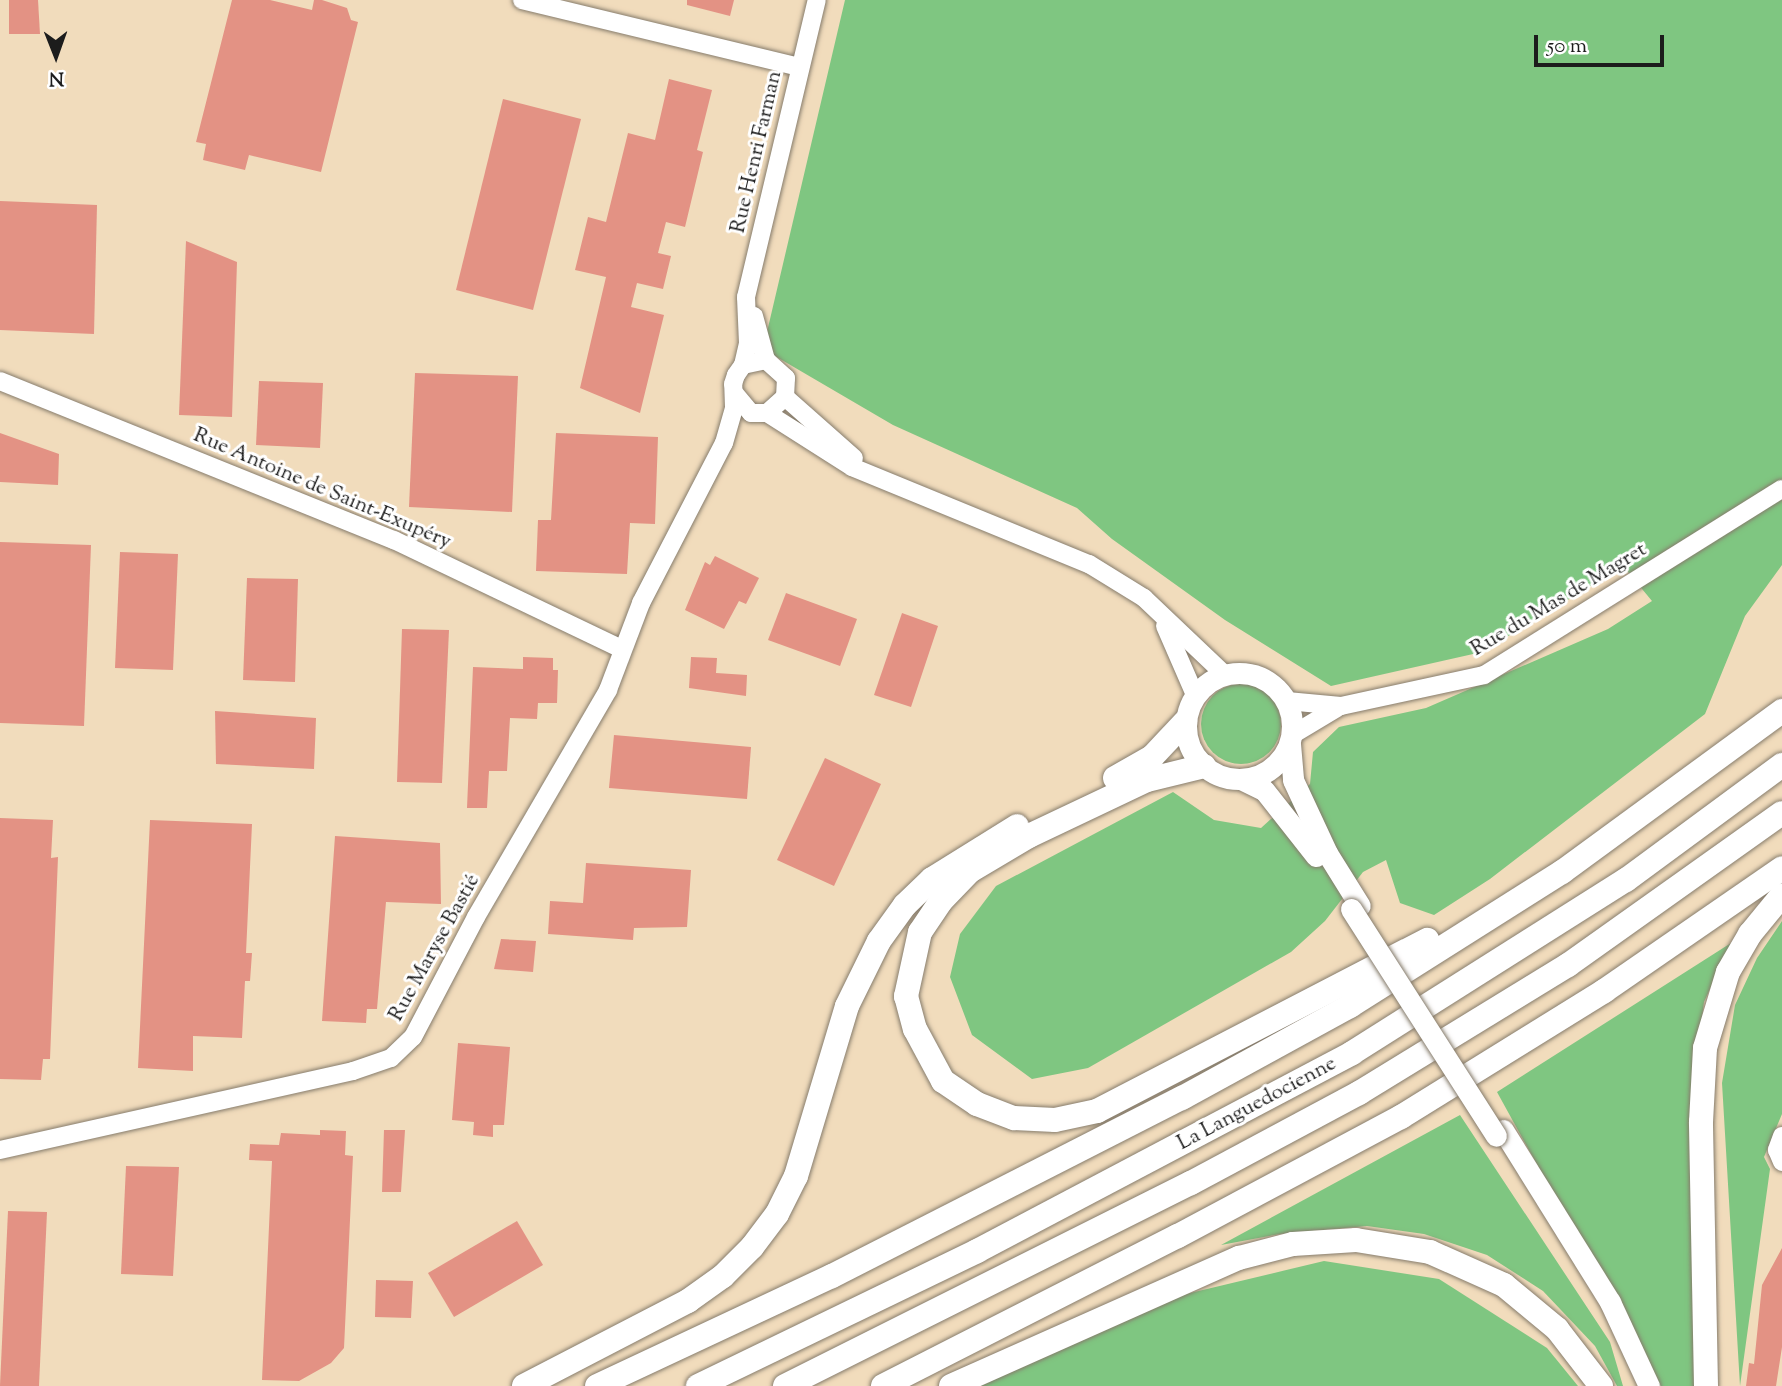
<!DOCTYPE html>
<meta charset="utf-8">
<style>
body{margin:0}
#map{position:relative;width:1782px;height:1386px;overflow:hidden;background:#f1dcbc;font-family:"Sorts Mill Goudy",serif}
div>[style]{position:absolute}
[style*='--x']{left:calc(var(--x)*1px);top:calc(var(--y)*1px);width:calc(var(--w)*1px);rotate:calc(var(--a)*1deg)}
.green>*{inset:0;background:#7fc681}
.round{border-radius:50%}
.building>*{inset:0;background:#e39284}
.roads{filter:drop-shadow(0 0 2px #867c6c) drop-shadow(0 0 2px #867c6c)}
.minor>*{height:18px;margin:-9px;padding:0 9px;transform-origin:9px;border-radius:9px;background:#fff}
.major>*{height:21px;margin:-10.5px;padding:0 10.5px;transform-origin:10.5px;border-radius:10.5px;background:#fff}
.major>.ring{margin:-10.5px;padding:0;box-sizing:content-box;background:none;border:21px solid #fff;border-radius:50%}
.highway>*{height:24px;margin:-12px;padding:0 12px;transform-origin:12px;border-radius:12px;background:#fff}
.bridges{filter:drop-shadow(0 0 2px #867c6c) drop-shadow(0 0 2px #867c6c)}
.major-bridge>*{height:21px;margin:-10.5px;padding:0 10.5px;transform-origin:10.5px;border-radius:10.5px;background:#fff}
span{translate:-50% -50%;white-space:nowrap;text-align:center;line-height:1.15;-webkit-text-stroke:6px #fff;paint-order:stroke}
.street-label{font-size:21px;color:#1c1c1c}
.north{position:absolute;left:21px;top:21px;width:70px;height:70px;-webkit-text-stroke:5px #fff;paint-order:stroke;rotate:179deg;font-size:19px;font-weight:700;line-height:28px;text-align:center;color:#1c1c1c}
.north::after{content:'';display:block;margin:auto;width:24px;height:32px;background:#1c1c1c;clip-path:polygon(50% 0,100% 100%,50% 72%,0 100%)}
.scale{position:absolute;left:1534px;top:35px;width:130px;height:32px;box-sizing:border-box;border:4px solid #1c1c1c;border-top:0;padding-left:9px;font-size:21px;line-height:24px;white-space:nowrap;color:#1c1c1c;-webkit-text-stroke:5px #fff;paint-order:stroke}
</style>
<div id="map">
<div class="green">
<div style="clip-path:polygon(845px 0,1782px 0,1782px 565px,1745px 616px,1705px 714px,1490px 879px,1434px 915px,1400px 903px,1386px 860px,1363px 872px,1325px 921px,1291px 952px,1088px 1068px,1032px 1079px,972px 1035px,950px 977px,960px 934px,996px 886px,1173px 792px,1214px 820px,1261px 828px,1310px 784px,1313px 752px,1339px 727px,1426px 708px,1608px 629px,1652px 601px,1623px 566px,1482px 652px,1331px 686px,1225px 620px,1112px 539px,1077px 508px,893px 425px,763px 349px)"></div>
<div class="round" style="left:1201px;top:684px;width:80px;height:80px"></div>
<div style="clip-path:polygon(1782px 921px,1782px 1114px,1764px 1157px,1770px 1169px,1740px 1386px,1722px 1083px,1735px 1005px,1757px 958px)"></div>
<div style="clip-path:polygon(1731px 943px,1704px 1002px,1695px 1075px,1696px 1386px,1659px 1386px,1497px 1092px)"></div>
<div style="clip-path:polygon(1460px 1115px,1610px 1342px,1623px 1386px,1617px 1386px,1595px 1346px,1543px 1291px,1487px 1255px,1424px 1234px,1367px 1226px,1280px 1234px,1221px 1245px)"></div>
<div style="clip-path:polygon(1324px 1261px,1439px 1279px,1547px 1348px,1578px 1386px,967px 1386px,1165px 1299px)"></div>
</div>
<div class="building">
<div style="clip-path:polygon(9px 0,38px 0,40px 34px,9px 34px)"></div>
<div style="clip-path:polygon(232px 0,270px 0,312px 10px,314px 0,322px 0,347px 8px,351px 20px,358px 22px,321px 172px,249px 155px,245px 170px,203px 160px,206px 144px,196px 142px)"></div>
<div style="clip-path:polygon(687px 0,734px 0,730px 16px,687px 5px)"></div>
<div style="clip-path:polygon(669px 79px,712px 90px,697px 150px,703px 152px,685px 227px,666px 222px,658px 253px,671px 256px,663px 289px,637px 283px,631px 307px,664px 315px,640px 413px,580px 388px,606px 277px,575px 270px,588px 217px,606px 222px,628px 133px,655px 140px)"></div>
<div style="clip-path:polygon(503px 99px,581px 119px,533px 310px,456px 290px)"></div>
<div style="clip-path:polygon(0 201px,97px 205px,94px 334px,0 330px)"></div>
<div style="clip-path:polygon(186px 241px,237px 262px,232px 417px,179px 415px)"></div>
<div style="clip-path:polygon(415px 373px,518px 376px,512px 512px,409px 507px)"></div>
<div style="clip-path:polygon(259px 381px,323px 383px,320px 448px,256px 445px)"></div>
<div style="clip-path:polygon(0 433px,59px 454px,58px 485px,0 482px)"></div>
<div style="clip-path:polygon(556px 433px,658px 437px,655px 524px,630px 523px,627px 574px,536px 571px,538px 520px,551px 520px)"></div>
<div style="clip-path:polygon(0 542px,91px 545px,84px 726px,0 723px)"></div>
<div style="clip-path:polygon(120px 552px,178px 554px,173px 670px,115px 668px)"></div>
<div style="clip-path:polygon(715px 556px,759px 578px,746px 604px,739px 601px,724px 629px,685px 610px,705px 562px,710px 565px)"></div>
<div style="clip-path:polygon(247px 578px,298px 579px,295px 682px,243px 680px)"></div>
<div style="clip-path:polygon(786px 593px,857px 619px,840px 666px,768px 640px)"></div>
<div style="clip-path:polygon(902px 613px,938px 626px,911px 707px,874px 695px)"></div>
<div style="clip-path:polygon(402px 629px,449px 630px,442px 783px,397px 782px)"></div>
<div style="clip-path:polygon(523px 657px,553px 658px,553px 670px,558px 670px,557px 703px,538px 703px,537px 719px,510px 718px,507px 771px,489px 771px,487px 808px,467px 808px,473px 667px,523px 669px)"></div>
<div style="clip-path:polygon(691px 657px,717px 658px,716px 673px,747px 675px,746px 696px,689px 688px)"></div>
<div style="clip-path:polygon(215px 711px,316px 718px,314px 769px,216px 764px)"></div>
<div style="clip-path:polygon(614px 735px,751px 747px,747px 799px,609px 788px)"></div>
<div style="clip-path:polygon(825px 758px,881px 784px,834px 886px,777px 860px)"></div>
<div style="clip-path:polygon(0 818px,53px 820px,51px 858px,58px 857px,50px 1059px,43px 1059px,41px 1080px,0 1079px)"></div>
<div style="clip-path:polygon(150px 820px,252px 824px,246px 953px,252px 953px,250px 981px,245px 981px,242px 1038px,193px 1036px,193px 1071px,138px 1068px)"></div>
<div style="clip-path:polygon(335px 836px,440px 843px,441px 904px,386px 902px,377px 1009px,367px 1009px,366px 1023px,322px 1021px)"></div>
<div style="clip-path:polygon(586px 863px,691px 870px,687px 927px,634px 928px,633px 940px,548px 934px,550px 901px,583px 903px)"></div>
<div style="clip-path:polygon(501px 939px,536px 941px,533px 972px,494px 969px)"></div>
<div style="clip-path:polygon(458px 1043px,510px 1047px,504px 1125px,493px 1125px,493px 1137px,473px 1135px,474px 1122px,452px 1120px)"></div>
<div style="clip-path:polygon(320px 1130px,346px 1131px,345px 1155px,353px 1156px,344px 1348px,331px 1363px,299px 1381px,262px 1380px,272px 1161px,249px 1160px,250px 1144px,279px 1145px,281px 1133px,320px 1135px)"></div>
<div style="clip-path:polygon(384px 1130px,405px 1130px,401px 1192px,382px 1192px)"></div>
<div style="clip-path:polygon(126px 1166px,179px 1167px,173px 1276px,121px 1274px)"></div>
<div style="clip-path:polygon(8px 1211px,47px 1212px,39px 1386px,0 1386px)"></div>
<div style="clip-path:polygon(517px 1221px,543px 1265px,454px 1317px,428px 1273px)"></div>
<div style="clip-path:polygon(1782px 1248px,1782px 1347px,1776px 1386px,1746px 1386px,1749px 1363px,1754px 1364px,1762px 1285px)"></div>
<div style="clip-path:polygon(376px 1280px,413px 1281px,411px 1318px,375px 1317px)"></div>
</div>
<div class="roads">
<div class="minor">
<div style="--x:522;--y:0;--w:286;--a:13.6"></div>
<div style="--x:754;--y:316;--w:46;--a:74.7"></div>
<div style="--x:743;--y:365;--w:23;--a:-77"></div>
<div style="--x:748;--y:343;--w:46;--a:-92.5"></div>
<div style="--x:746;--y:297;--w:305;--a:-76.6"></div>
<div style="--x:0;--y:381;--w:425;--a:22"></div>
<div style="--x:394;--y:540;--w:253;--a:25.6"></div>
<div style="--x:785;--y:397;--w:92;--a:41.5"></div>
<div style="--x:767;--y:413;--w:101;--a:32.4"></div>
<div style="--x:852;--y:467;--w:256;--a:22.3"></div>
<div style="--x:1089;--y:564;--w:65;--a:31.7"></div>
<div style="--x:1144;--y:598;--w:110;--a:43.5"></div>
<div style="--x:1165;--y:626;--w:75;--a:66.5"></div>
<div style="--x:1287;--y:701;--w:54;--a:5.3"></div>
<div style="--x:1341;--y:706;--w:146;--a:-12.2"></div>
<div style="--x:1484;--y:675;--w:351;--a:-32"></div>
<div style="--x:1292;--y:735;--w:52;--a:-31"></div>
<div style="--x:1782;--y:1136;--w:15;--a:110"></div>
<div style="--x:1777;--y:1150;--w:13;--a:67"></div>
<div style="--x:0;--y:1150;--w:362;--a:-12.6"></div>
<div style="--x:353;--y:1071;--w:40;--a:-18.9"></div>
<div style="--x:391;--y:1058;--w:30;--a:-44"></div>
<div style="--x:413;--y:1037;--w:136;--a:-62.3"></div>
<div style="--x:476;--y:917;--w:263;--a:-59.8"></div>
<div style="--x:608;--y:690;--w:93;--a:-69.2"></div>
<div style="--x:641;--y:603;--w:180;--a:-62.6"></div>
<div style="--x:724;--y:443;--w:37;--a:-74"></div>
<div style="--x:734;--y:407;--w:23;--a:-92"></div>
<div style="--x:733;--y:384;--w:9;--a:-72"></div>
<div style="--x:736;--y:375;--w:12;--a:-55"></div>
<div style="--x:743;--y:365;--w:24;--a:-12"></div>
<div style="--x:766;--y:360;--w:27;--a:42"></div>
<div style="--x:786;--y:378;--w:19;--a:93"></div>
<div style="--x:785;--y:397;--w:24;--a:138"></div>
<div style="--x:767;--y:413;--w:16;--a:180"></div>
<div style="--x:751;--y:413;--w:26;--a:-130"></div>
</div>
<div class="major">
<div class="ring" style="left:1186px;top:673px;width:85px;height:85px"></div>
<div style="--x:1290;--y:744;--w:36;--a:85"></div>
<div style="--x:1293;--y:780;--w:81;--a:65"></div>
<div style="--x:1327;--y:853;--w:62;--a:58.1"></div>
<div style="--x:1241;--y:779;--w:25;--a:26"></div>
<div style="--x:1264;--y:790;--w:84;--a:51.8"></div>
<div style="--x:1503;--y:1130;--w:203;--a:58.1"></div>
<div style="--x:1610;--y:1302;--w:93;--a:65.1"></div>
</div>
<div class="highway">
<div style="--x:1204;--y:766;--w:59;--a:166.2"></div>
<div style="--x:1147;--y:780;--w:131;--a:154.6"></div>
<div style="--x:1029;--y:836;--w:69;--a:149.3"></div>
<div style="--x:970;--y:871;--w:42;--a:134"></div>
<div style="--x:941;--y:901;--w:37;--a:124"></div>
<div style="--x:920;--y:932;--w:66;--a:102.3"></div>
<div style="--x:906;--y:996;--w:34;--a:75"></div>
<div style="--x:915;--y:1029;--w:59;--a:61.7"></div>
<div style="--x:943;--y:1081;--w:41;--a:34.1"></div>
<div style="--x:977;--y:1104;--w:40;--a:21"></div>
<div style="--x:1014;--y:1118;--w:41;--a:2.8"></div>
<div style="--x:1055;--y:1120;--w:43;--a:-12.1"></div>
<div style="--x:1097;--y:1111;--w:372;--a:-27.4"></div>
<div style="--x:1115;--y:778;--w:43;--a:-29.6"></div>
<div style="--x:1152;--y:757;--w:48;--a:-46.7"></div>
<div style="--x:524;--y:1386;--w:185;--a:-27.4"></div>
<div style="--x:688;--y:1301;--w:43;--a:-35.5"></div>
<div style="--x:723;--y:1276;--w:41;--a:-45"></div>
<div style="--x:752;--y:1247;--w:41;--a:-52.9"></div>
<div style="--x:777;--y:1214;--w:42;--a:-63.4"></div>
<div style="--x:796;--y:1176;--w:177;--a:-73.3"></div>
<div style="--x:847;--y:1006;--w:72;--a:-63.8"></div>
<div style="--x:879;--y:941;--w:44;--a:-54.2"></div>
<div style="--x:905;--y:905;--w:37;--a:-44"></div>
<div style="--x:932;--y:879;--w:100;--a:-31.9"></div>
<div style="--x:597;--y:1386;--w:259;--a:-25.1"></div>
<div style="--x:832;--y:1276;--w:393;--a:-27"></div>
<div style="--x:1182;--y:1098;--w:192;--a:-28.7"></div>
<div style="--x:1350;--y:1006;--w:251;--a:-32.3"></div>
<div style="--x:1562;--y:872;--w:273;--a:-36.2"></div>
<div style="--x:698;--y:1386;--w:310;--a:-25.8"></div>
<div style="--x:977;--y:1251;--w:424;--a:-27.8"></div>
<div style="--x:1352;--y:1053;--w:324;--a:-32.3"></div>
<div style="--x:1626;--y:880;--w:194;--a:-36.4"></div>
<div style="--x:785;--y:1386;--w:454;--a:-26.6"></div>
<div style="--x:1191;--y:1183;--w:191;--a:-28.2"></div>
<div style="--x:1359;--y:1093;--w:245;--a:-31.5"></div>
<div style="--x:1568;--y:965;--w:262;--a:-35.4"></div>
<div style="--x:883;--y:1386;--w:331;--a:-27"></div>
<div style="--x:1178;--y:1236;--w:253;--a:-28.1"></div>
<div style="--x:1401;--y:1117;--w:239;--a:-31.8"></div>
<div style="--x:1604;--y:991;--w:216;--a:-34.6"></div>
<div style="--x:951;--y:1386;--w:315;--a:-24"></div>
<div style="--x:1239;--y:1258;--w:56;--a:-14.5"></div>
<div style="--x:1293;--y:1244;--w:63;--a:-3.6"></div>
<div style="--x:1356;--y:1240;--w:75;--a:9.2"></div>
<div style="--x:1430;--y:1252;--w:81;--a:24"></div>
<div style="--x:1504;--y:1285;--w:69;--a:39.7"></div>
<div style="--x:1557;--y:1329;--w:72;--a:52.3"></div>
<div style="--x:1706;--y:1386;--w:264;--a:-91.1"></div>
<div style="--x:1701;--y:1122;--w:74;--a:-86.9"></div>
<div style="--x:1705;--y:1048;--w:79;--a:-73.2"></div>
<div style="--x:1728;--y:972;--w:44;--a:-59.9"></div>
<div style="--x:1750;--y:934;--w:50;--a:-50.6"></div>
</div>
</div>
<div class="bridges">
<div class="major-bridge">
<div style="--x:1351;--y:909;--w:269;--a:57.4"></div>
</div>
</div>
<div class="street-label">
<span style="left:757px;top:152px;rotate:-77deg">Rue Henri Farman</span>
<span style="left:322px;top:489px;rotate:23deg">Rue Antoine de Saint-Exupéry</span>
<span style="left:1559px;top:600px;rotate:-31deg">Rue du Mas de Magret</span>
<span style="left:435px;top:948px;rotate:-61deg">Rue Maryse Bastié</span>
<span style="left:1257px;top:1104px;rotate:-28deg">La Languedocienne</span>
</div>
<div class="north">N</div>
<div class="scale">50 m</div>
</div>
